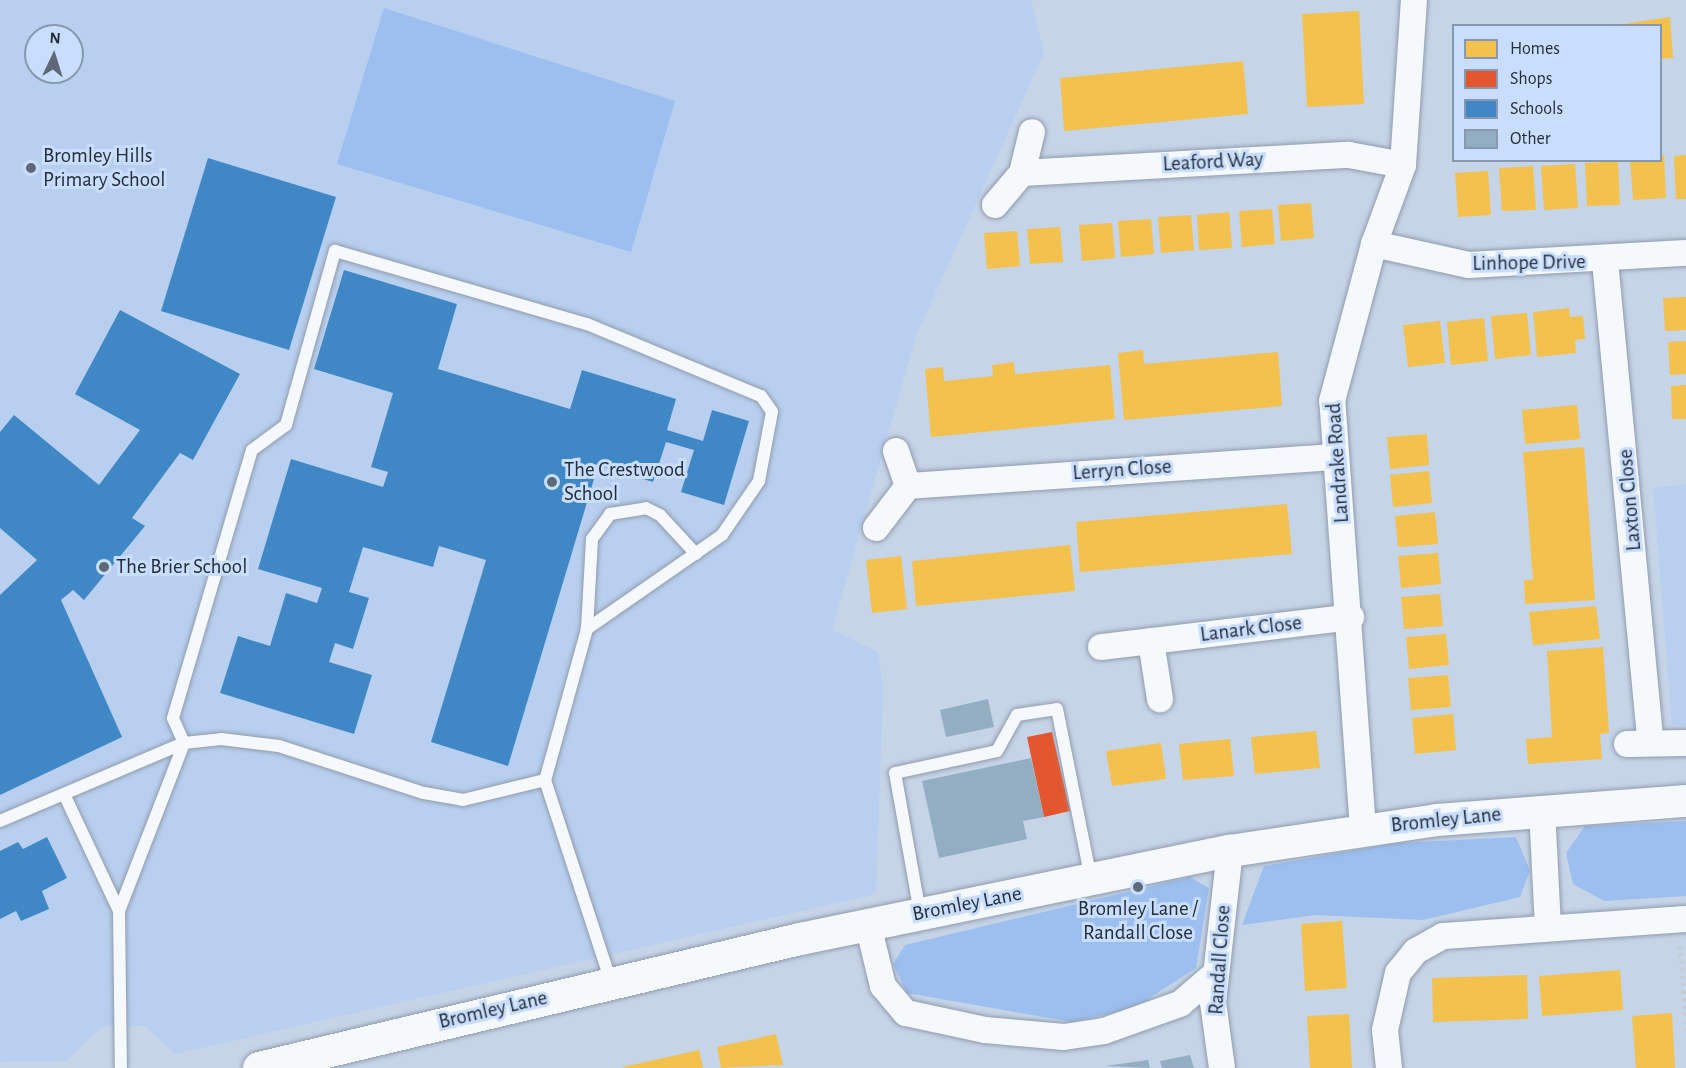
<!DOCTYPE html>
<style>
body{margin:0}
#map{position:relative;width:1686px;height:1068px;overflow:hidden;background:#c6d4e8;font-family:"Alegreya Sans",sans-serif}
div>[style]{position:absolute}
[style*='--x']{left:calc(var(--x)*1px);top:calc(var(--y)*1px);width:calc(var(--w)*1px);rotate:calc(var(--a)*1deg)}
.built>*{inset:0;background:#b8cfef}
.green>*{inset:0;background:#9cbff0}
.homes>*{inset:0;background:#f2c14e}
.shops>*{inset:0;background:#e4572e}
.schools>*{inset:0;background:#3f88c5}
.building>*{inset:0;background:#93aec2}
.path>*{height:4px;margin-top:-2px;transform-origin:0;background:repeating-linear-gradient(90deg,#c8ccd2 0 3px,transparent 0 7.5px)}
.roads{filter:drop-shadow(0 0 2px #919cac) drop-shadow(0 0 2px #919cac)}
.service>*{height:12px;margin:-6px;padding:0 6px;transform-origin:6px;border-radius:6px;background:#f6f9fc}
.minor>*{height:26px;margin:-13px;padding:0 13px;transform-origin:13px;border-radius:13px;background:#f6f9fc}
.tertiary>*{height:32px;margin:-16px;padding:0 16px;transform-origin:16px;border-radius:16px;background:#f6f9fc}
.dots>*{width:16px;height:16px;translate:-50% -50%;box-sizing:border-box;border:3px solid #c9defc;border-radius:50%}
span{translate:-50% -50%;white-space:nowrap;text-align:center;line-height:1.15;-webkit-text-stroke:6px #c9defc;paint-order:stroke}
.poi-label{font-size:21px;color:#242e3b}
.left{translate:0 -50%;text-align:left}
.street-label{font-size:21px;color:#242e3b}
.legend{position:absolute;left:1452px;top:24px;width:210px;height:138px;box-sizing:border-box;background:#c9defc;border:2px solid #8798af;margin:0;padding:8px 10px;list-style:none;font-size:18px;color:#242e3b}
.legend li{display:flex;align-items:center;gap:12px;height:30px}
.legend b{width:30px;border:2px solid #8798af}
.north{position:absolute;left:24px;top:24px;width:60px;height:60px;box-sizing:border-box;background:#c9defc;border:2px solid #8798af;border-radius:50%;rotate:4deg;font-size:16px;font-weight:700;line-height:24px;text-align:center;color:#242e3b}
.north::after{content:'';display:block;margin:auto;width:21px;height:27px;background:#5d6878;clip-path:polygon(50% 0,100% 100%,50% 72%,0 100%)}
</style>
<div id="map">
<div class="built">
<div style="clip-path:polygon(evenodd,0 0,1031px 0,1044px 53px,916px 336px,832px 630px,878px 652px,883px 689px,876px 894px,175px 1054px,145px 1026px,122px 1026px,100px 1028px,66px 1061px,0 1062px,0 0,36px 36px,72px 36px,72px 72px,36px 72px,36px 36px)"></div>
<div style="clip-path:polygon(1686px 484px,1686px 726px,1672px 724px,1653px 488px)"></div>
</div>
<div class="green">
<div style="clip-path:polygon(384px 8px,675px 101px,631px 252px,337px 164px)"></div>
<div style="clip-path:polygon(1686px 821px,1686px 896px,1604px 901px,1573px 884px,1566px 853px,1585px 826px)"></div>
<div style="clip-path:polygon(1516px 837px,1530px 871px,1520px 897px,1423px 920px,1316px 915px,1242px 925px,1264px 866px,1398px 843px)"></div>
<div style="clip-path:polygon(1190px 877px,1209px 888px,1196px 968px,1134px 1008px,1072px 1022px,907px 993px,893px 964px,905px 945px)"></div>
</div>
<div class="homes">
<div style="clip-path:polygon(1359px 11px,1364px 104px,1307px 107px,1302px 14px)"></div>
<div style="clip-path:polygon(1670px 17px,1673px 58px,1660px 59px,1660px 26px,1610px 26px)"></div>
<div style="clip-path:polygon(1243px 61px,1248px 114px,1064px 131px,1060px 78px)"></div>
<div style="clip-path:polygon(1664px 154px,1666px 198px,1633px 200px,1630px 160px,1660px 160px)"></div>
<div style="clip-path:polygon(1686px 155px,1686px 199px,1676px 199px,1674px 156px)"></div>
<div style="clip-path:polygon(1618px 161px,1620px 205px,1587px 206px,1585px 163px)"></div>
<div style="clip-path:polygon(1575px 164px,1578px 208px,1544px 210px,1541px 166px)"></div>
<div style="clip-path:polygon(1533px 166px,1536px 210px,1502px 211px,1499px 168px)"></div>
<div style="clip-path:polygon(1488px 171px,1491px 215px,1458px 217px,1455px 173px)"></div>
<div style="clip-path:polygon(1311px 203px,1314px 238px,1281px 241px,1278px 205px)"></div>
<div style="clip-path:polygon(1272px 209px,1275px 244px,1242px 247px,1239px 211px)"></div>
<div style="clip-path:polygon(1229px 212px,1232px 248px,1199px 250px,1197px 215px)"></div>
<div style="clip-path:polygon(1191px 215px,1194px 250px,1161px 253px,1158px 217px)"></div>
<div style="clip-path:polygon(1151px 219px,1154px 254px,1121px 257px,1118px 221px)"></div>
<div style="clip-path:polygon(1112px 223px,1115px 258px,1082px 261px,1079px 225px)"></div>
<div style="clip-path:polygon(1060px 227px,1063px 262px,1030px 264px,1027px 229px)"></div>
<div style="clip-path:polygon(1017px 231px,1020px 266px,987px 269px,984px 233px)"></div>
<div style="clip-path:polygon(1686px 297px,1686px 330px,1665px 331px,1663px 298px)"></div>
<div style="clip-path:polygon(1569px 308px,1570px 317px,1583px 316px,1585px 339px,1575px 340px,1576px 353px,1537px 357px,1533px 312px)"></div>
<div style="clip-path:polygon(1527px 313px,1531px 355px,1495px 359px,1491px 316px)"></div>
<div style="clip-path:polygon(1484px 318px,1488px 361px,1451px 365px,1447px 322px)"></div>
<div style="clip-path:polygon(1440px 321px,1445px 363px,1408px 367px,1403px 325px)"></div>
<div style="clip-path:polygon(1686px 341px,1686px 374px,1670px 375px,1668px 342px)"></div>
<div style="clip-path:polygon(1143px 350px,1144px 364px,1278px 352px,1282px 406px,1124px 420px,1118px 353px)"></div>
<div style="clip-path:polygon(1014px 362px,1015px 374px,1110px 365px,1115px 419px,931px 437px,925px 369px,943px 367px,944px 381px,993px 376px,992px 365px)"></div>
<div style="clip-path:polygon(1686px 385px,1686px 419px,1672px 419px,1671px 386px)"></div>
<div style="clip-path:polygon(1577px 405px,1580px 439px,1525px 444px,1522px 410px)"></div>
<div style="clip-path:polygon(1427px 434px,1429px 465px,1390px 469px,1387px 437px)"></div>
<div style="clip-path:polygon(1584px 447px,1595px 600px,1525px 604px,1524px 580px,1533px 580px,1523px 452px)"></div>
<div style="clip-path:polygon(1429px 471px,1432px 503px,1393px 507px,1390px 475px)"></div>
<div style="clip-path:polygon(1287px 504px,1292px 554px,1080px 572px,1076px 522px)"></div>
<div style="clip-path:polygon(1435px 512px,1438px 544px,1398px 547px,1395px 516px)"></div>
<div style="clip-path:polygon(1070px 545px,1075px 591px,916px 606px,912px 561px)"></div>
<div style="clip-path:polygon(1438px 553px,1441px 584px,1401px 588px,1398px 556px)"></div>
<div style="clip-path:polygon(901px 556px,907px 609px,872px 613px,866px 560px)"></div>
<div style="clip-path:polygon(1440px 594px,1443px 626px,1404px 629px,1401px 597px)"></div>
<div style="clip-path:polygon(1596px 606px,1600px 639px,1533px 645px,1529px 612px)"></div>
<div style="clip-path:polygon(1446px 634px,1449px 665px,1409px 669px,1406px 637px)"></div>
<div style="clip-path:polygon(1603px 647px,1609px 733px,1600px 734px,1602px 759px,1528px 764px,1526px 739px,1552px 737px,1547px 651px)"></div>
<div style="clip-path:polygon(1448px 675px,1451px 707px,1411px 710px,1408px 678px)"></div>
<div style="clip-path:polygon(1453px 714px,1456px 750px,1415px 754px,1412px 718px)"></div>
<div style="clip-path:polygon(1316px 731px,1320px 768px,1255px 774px,1251px 737px)"></div>
<div style="clip-path:polygon(1230px 739px,1234px 776px,1183px 780px,1179px 744px)"></div>
<div style="clip-path:polygon(1161px 743px,1166px 779px,1112px 786px,1106px 751px)"></div>
<div style="clip-path:polygon(1342px 921px,1347px 988px,1305px 991px,1301px 924px)"></div>
<div style="clip-path:polygon(1620px 970px,1623px 1010px,1542px 1016px,1539px 976px)"></div>
<div style="clip-path:polygon(1527px 975px,1528px 1019px,1433px 1022px,1432px 978px)"></div>
<div style="clip-path:polygon(1672px 1013px,1675px 1068px,1636px 1068px,1632px 1016px)"></div>
<div style="clip-path:polygon(1349px 1014px,1352px 1068px,1310px 1068px,1307px 1016px)"></div>
<div style="clip-path:polygon(776px 1034px,783px 1065px,721px 1068px,717px 1047px)"></div>
<div style="clip-path:polygon(699px 1050px,703px 1068px,624px 1068px,623px 1067px)"></div>
</div>
<div class="shops">
<div style="clip-path:polygon(1052px 732px,1070px 811px,1044px 817px,1027px 737px)"></div>
</div>
<div class="schools">
<div style="clip-path:polygon(208px 158px,336px 197px,289px 350px,161px 311px)"></div>
<div style="clip-path:polygon(344px 270px,457px 304px,438px 369px,570px 409px,582px 370px,676px 399px,667px 430px,703px 441px,712px 410px,749px 421px,724px 505px,681px 492px,694px 450px,666px 442px,653px 482px,591px 463px,587px 477px,594px 479px,508px 766px,431px 742px,486px 560px,439px 546px,433px 567px,363px 547px,349px 592px,369px 598px,353px 649px,335px 643px,329px 662px,372px 675px,354px 734px,220px 693px,238px 636px,270px 646px,286px 593px,317px 603px,322px 588px,258px 569px,291px 459px,383px 487px,388px 472px,371px 467px,393px 393px,314px 369px)"></div>
<div style="clip-path:polygon(120px 310px,240px 374px,193px 460px,180px 453px,132px 518px,145px 526px,84px 600px,73px 590px,61px 600px,122px 737px,0 795px,0 595px,37px 560px,0 528px,0 432px,14px 415px,99px 485px,140px 430px,75px 394px)"></div>
<div style="clip-path:polygon(47px 837px,67px 878px,42px 891px,49px 909px,21px 921px,16px 911px,0 919px,0 851px,18px 842px,23px 849px)"></div>
</div>
<div class="building">
<div style="clip-path:polygon(988px 699px,994px 727px,946px 737px,940px 710px)"></div>
<div style="clip-path:polygon(1031px 758px,1044px 817px,1023px 821px,1027px 839px,939px 858px,922px 781px)"></div>
<div style="clip-path:polygon(1190px 1055px,1194px 1068px,1162px 1068px,1160px 1061px)"></div>
<div style="clip-path:polygon(1148px 1060px,1150px 1068px,1105px 1066px)"></div>
</div>
<div class="path">
<div style="--x:1680;--y:946;--w:86;--a:86"></div>
</div>
<div class="roads">
<div class="service">
<div style="--x:587;--y:629;--w:90;--a:-86.8"></div>
<div style="--x:592;--y:539;--w:31;--a:-54"></div>
<div style="--x:610;--y:514;--w:36;--a:-9"></div>
<div style="--x:646;--y:508;--w:16;--a:27"></div>
<div style="--x:660;--y:515;--w:53;--a:47.3"></div>
<div style="--x:64;--y:794;--w:129;--a:64.8"></div>
<div style="--x:119;--y:911;--w:157;--a:89.3"></div>
<div style="--x:0;--y:821;--w:200;--a:-23"></div>
<div style="--x:184;--y:743;--w:37;--a:-6"></div>
<div style="--x:221;--y:739;--w:58;--a:6.9"></div>
<div style="--x:279;--y:746;--w:152;--a:18"></div>
<div style="--x:424;--y:793;--w:40;--a:10"></div>
<div style="--x:463;--y:800;--w:84;--a:-13.7"></div>
<div style="--x:119;--y:911;--w:180;--a:-68.8"></div>
<div style="--x:184;--y:743;--w:27;--a:-114"></div>
<div style="--x:173;--y:718;--w:279;--a:-73.6"></div>
<div style="--x:252;--y:450;--w:42;--a:-36.3"></div>
<div style="--x:286;--y:425;--w:181;--a:-74.3"></div>
<div style="--x:335;--y:251;--w:262;--a:16.2"></div>
<div style="--x:587;--y:324;--w:188;--a:22.5"></div>
<div style="--x:761;--y:396;--w:19;--a:55"></div>
<div style="--x:772;--y:412;--w:70;--a:100.7"></div>
<div style="--x:759;--y:481;--w:65;--a:124.4"></div>
<div style="--x:722;--y:535;--w:165;--a:145.2"></div>
<div style="--x:587;--y:629;--w:157;--a:105.5"></div>
<div style="--x:545;--y:780;--w:213;--a:71.9"></div>
<div style="--x:920;--y:913;--w:142;--a:-100.1"></div>
<div style="--x:895;--y:773;--w:104;--a:-12.2"></div>
<div style="--x:997;--y:751;--w:41;--a:-60.9"></div>
<div style="--x:1017;--y:715;--w:40;--a:-8.5"></div>
<div style="--x:1057;--y:709;--w:173;--a:78.7"></div>
</div>
<div class="minor">
<div style="--x:1022;--y:173;--w:327;--a:-3.2"></div>
<div style="--x:1349;--y:155;--w:55;--a:10.5"></div>
<div style="--x:995;--y:205;--w:42;--a:-49.8"></div>
<div style="--x:1022;--y:173;--w:42;--a:-76.3"></div>
<div style="--x:1374;--y:244;--w:97;--a:12.5"></div>
<div style="--x:1469;--y:265;--w:217;--a:-3.2"></div>
<div style="--x:1605;--y:261;--w:481;--a:84.6"></div>
<div style="--x:908;--y:486;--w:429;--a:-3.9"></div>
<div style="--x:876;--y:528;--w:53;--a:-52.7"></div>
<div style="--x:908;--y:486;--w:37;--a:-109"></div>
<div style="--x:1151;--y:641;--w:59;--a:81.2"></div>
<div style="--x:1101;--y:647;--w:252;--a:-6.8"></div>
<div style="--x:1627;--y:744;--w:59;--a:-1"></div>
<div style="--x:1542;--y:809;--w:119;--a:87.1"></div>
<div style="--x:1363;--y:829;--w:429;--a:-94.1"></div>
<div style="--x:1332;--y:401;--w:163;--a:-75"></div>
<div style="--x:1374;--y:244;--w:84;--a:-69.8"></div>
<div style="--x:1403;--y:165;--w:165;--a:-86.2"></div>
<div style="--x:868;--y:925;--w:63;--a:76.2"></div>
<div style="--x:883;--y:986;--w:35;--a:50"></div>
<div style="--x:906;--y:1013;--w:81;--a:12.1"></div>
<div style="--x:985;--y:1030;--w:79;--a:5.1"></div>
<div style="--x:1064;--y:1037;--w:40;--a:-8.5"></div>
<div style="--x:1104;--y:1031;--w:81;--a:-19.6"></div>
<div style="--x:1180;--y:1004;--w:46;--a:-40.6"></div>
<div style="--x:1222;--y:1068;--w:67;--a:-97.8"></div>
<div style="--x:1213;--y:1002;--w:152;--a:-83.6"></div>
<div style="--x:1389;--y:1068;--w:38;--a:-96"></div>
<div style="--x:1385;--y:1030;--w:58;--a:-77.2"></div>
<div style="--x:1398;--y:973;--w:28;--a:-51"></div>
<div style="--x:1416;--y:951;--w:31;--a:-29"></div>
<div style="--x:1443;--y:936;--w:244;--a:-4"></div>
</div>
<div class="tertiary">
<div style="--x:259;--y:1068;--w:556;--a:-13.41"></div>
<div style="--x:800;--y:939;--w:439;--a:-11.6"></div>
<div style="--x:1230;--y:851;--w:209;--a:-8.5"></div>
<div style="--x:1437;--y:820;--w:250;--a:-4.4"></div>
</div>
</div>
<div class="dots">
<div style="left:31px;top:168px;background:#5d6878"></div>
<div style="left:552px;top:482px;background:#5d6878"></div>
<div style="left:104px;top:567px;background:#5d6878"></div>
<div style="left:1138px;top:887px;background:#5d6878"></div>
</div>
<div class="poi-label">
<span class="left" style="left:43px;top:168px">Bromley Hills<br>Primary School</span>
<span class="left" style="left:564px;top:482px">The Crestwood<br>School</span>
<span class="left" style="left:116px;top:567px">The Brier School</span>
<span style="left:1138px;top:921px">Bromley Lane /<br>Randall Close</span>
</div>
<div class="street-label">
<span style="left:1213px;top:162px;rotate:-3deg">Leaford Way</span>
<span style="left:1529px;top:263px;rotate:-1deg">Linhope Drive</span>
<span style="left:1338px;top:463px;rotate:-94deg">Landrake Road</span>
<span style="left:1122px;top:470px;rotate:-4deg">Lerryn Close</span>
<span style="left:1630px;top:500px;rotate:-95deg">Laxton Close</span>
<span style="left:1251px;top:629px;rotate:-7deg">Lanark Close</span>
<span style="left:1446px;top:820px;rotate:-6deg">Bromley Lane</span>
<span style="left:967px;top:904px;rotate:-11deg">Bromley Lane</span>
<span style="left:1220px;top:960px;rotate:-86deg">Randall Close</span>
<span style="left:493px;top:1010px;rotate:-13deg">Bromley Lane</span>
</div>
<ul class="legend">
<li><b style="height:16px;background:#f2c14e"></b>Homes</li>
<li><b style="height:16px;background:#e4572e"></b>Shops</li>
<li><b style="height:16px;background:#3f88c5"></b>Schools</li>
<li><b style="height:16px;background:#93aec2"></b>Other</li>
</ul>
<div class="north">N</div>
</div>
